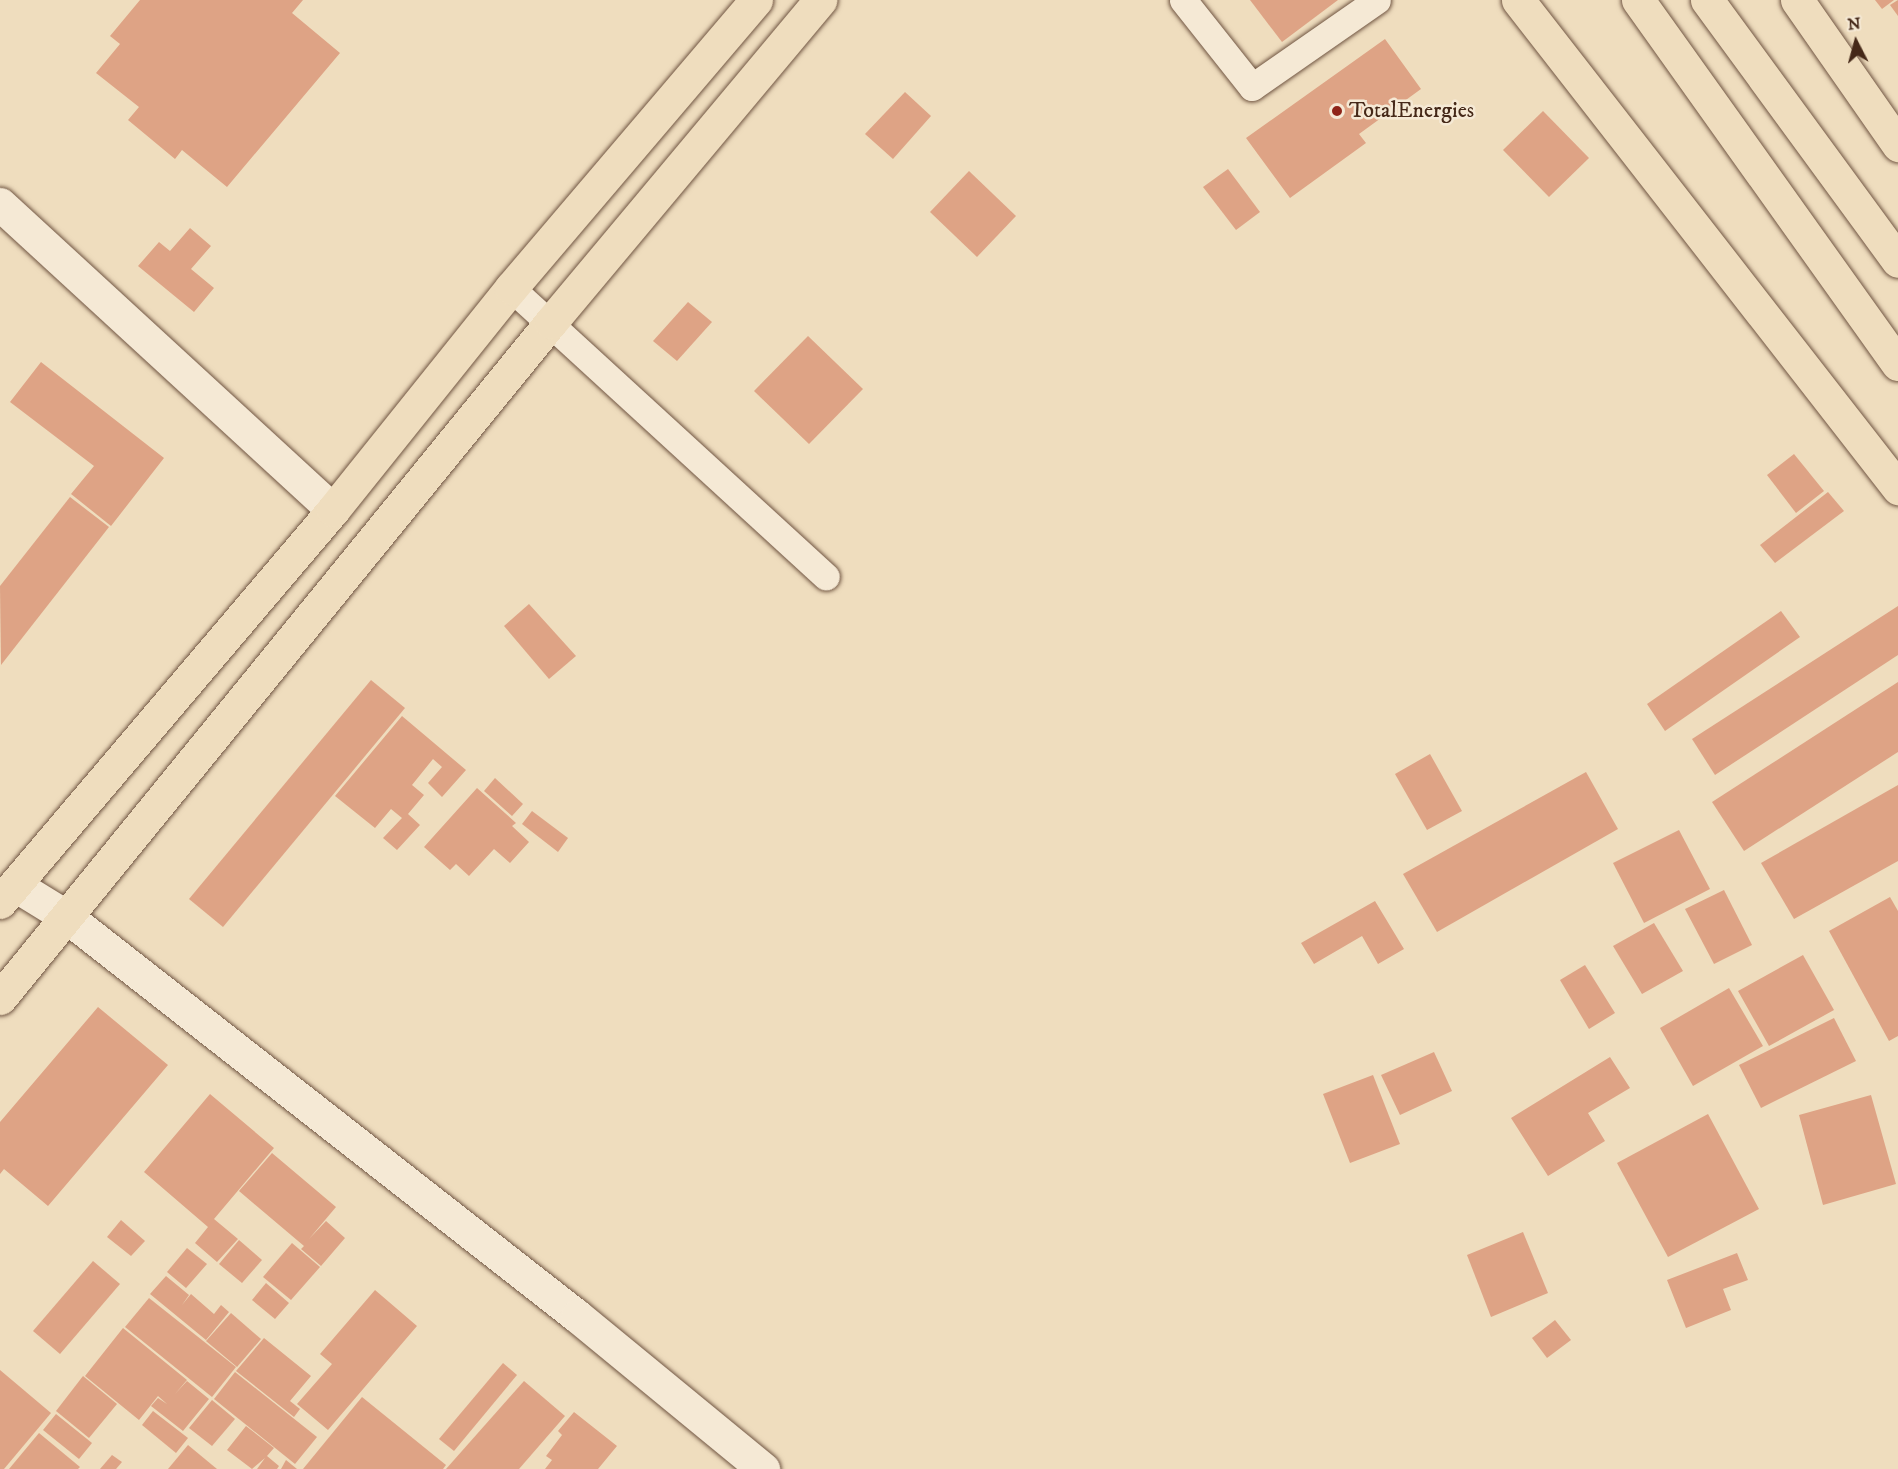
<!DOCTYPE html>
<style>
body{margin:0}
#map{position:relative;width:1898px;height:1469px;overflow:hidden;background:#efddbe;font-family:"IM FELL DW Pica",serif}
div>[style]{position:absolute}
[style*='--x']{left:calc(var(--x)*1px);top:calc(var(--y)*1px);width:calc(var(--w)*1px);rotate:calc(var(--a)*1deg)}
.building>*{inset:0;background:#dea385}
.roads{filter:drop-shadow(0 0 2px #705542) drop-shadow(0 0 2px #705542)}
.lane>*{height:27px;margin:-13.5px;padding:0 13.5px;transform-origin:13.5px;border-radius:13.5px;background:#f5e9d5}
.street>*{height:33px;margin:-16.5px;padding:0 16.5px;transform-origin:16.5px;border-radius:16.5px;background:#f5e9d5}
.primary>*{height:33px;margin:-16.5px;padding:0 16.5px;transform-origin:16.5px;border-radius:16.5px;background:#efddbe}
.highway>*{height:33px;margin:-16.5px;padding:0 16.5px;transform-origin:16.5px;border-radius:16.5px;background:#efddbe}
.dots>*{width:16px;height:16px;translate:-50% -50%;box-sizing:border-box;border:3px solid #f5e9d5;border-radius:50%}
span{translate:-50% -50%;white-space:nowrap;text-align:center;line-height:1.15;-webkit-text-stroke:5px #f5e9d5;paint-order:stroke}
.poi-label{font-size:22px;color:#452818}
.left{translate:0 -50%;text-align:left}
.north{position:absolute;left:1826px;top:12px;width:60px;height:60px;-webkit-text-stroke:4px #f5e9d5;paint-order:stroke;rotate:354deg;font-size:16px;font-weight:700;line-height:24px;text-align:center;color:#452818}
.north::after{content:'';display:block;margin:auto;width:21px;height:27px;background:#452818;clip-path:polygon(50% 0,100% 100%,50% 72%,0 100%)}
</style>
<div id="map">
<div class="building">
<div style="clip-path:polygon(140px 0,303px 0,292px 13px,340px 53px,227px 187px,182px 150px,175px 159px,128px 120px,139px 107px,96px 73px,120px 44px,110px 36px)"></div>
<div style="clip-path:polygon(1250px 0,1338px 0,1282px 42px)"></div>
<div style="clip-path:polygon(1875px 0,1894px 0,1882px 9px)"></div>
<div style="clip-path:polygon(1898px 0,1898px 16px,1890px 5px)"></div>
<div style="clip-path:polygon(1385px 39px,1421px 89px,1359px 134px,1366px 143px,1290px 198px,1246px 138px)"></div>
<div style="clip-path:polygon(905px 92px,931px 116px,893px 159px,865px 134px)"></div>
<div style="clip-path:polygon(1543px 111px,1589px 158px,1549px 197px,1503px 150px)"></div>
<div style="clip-path:polygon(1228px 169px,1260px 212px,1236px 230px,1203px 187px)"></div>
<div style="clip-path:polygon(969px 171px,1016px 216px,977px 257px,930px 212px)"></div>
<div style="clip-path:polygon(190px 228px,211px 246px,191px 269px,214px 288px,194px 312px,138px 266px,159px 242px,170px 251px)"></div>
<div style="clip-path:polygon(688px 302px,712px 322px,677px 361px,653px 341px)"></div>
<div style="clip-path:polygon(808px 336px,863px 389px,809px 444px,754px 391px)"></div>
<div style="clip-path:polygon(41px 362px,164px 458px,111px 526px,71px 494px,94px 466px,10px 402px)"></div>
<div style="clip-path:polygon(1794px 454px,1824px 491px,1796px 513px,1767px 475px)"></div>
<div style="clip-path:polygon(1828px 492px,1844px 511px,1775px 563px,1760px 545px)"></div>
<div style="clip-path:polygon(70px 497px,109px 527px,1px 665px,0 586px)"></div>
<div style="clip-path:polygon(529px 604px,576px 656px,549px 679px,504px 626px)"></div>
<div style="clip-path:polygon(1898px 606px,1898px 655px,1715px 775px,1692px 739px)"></div>
<div style="clip-path:polygon(1781px 611px,1800px 637px,1665px 731px,1647px 704px)"></div>
<div style="clip-path:polygon(371px 680px,405px 708px,223px 927px,189px 899px)"></div>
<div style="clip-path:polygon(1898px 682px,1898px 752px,1744px 851px,1712px 802px)"></div>
<div style="clip-path:polygon(402px 716px,466px 770px,442px 797px,428px 783px,442px 767px,433px 759px,412px 785px,424px 795px,408px 814px,420px 825px,397px 850px,383px 838px,402px 818px,391px 809px,375px 828px,335px 796px)"></div>
<div style="clip-path:polygon(1430px 754px,1462px 811px,1427px 830px,1395px 774px)"></div>
<div style="clip-path:polygon(1586px 772px,1618px 829px,1437px 932px,1403px 874px)"></div>
<div style="clip-path:polygon(495px 778px,523px 804px,512px 816px,484px 791px)"></div>
<div style="clip-path:polygon(1898px 785px,1898px 861px,1794px 919px,1761px 863px)"></div>
<div style="clip-path:polygon(477px 788px,516px 823px,512px 826px,529px 842px,510px 863px,494px 849px,469px 876px,456px 864px,450px 870px,424px 847px)"></div>
<div style="clip-path:polygon(532px 811px,568px 838px,558px 852px,522px 824px)"></div>
<div style="clip-path:polygon(1679px 830px,1710px 889px,1644px 923px,1613px 863px)"></div>
<div style="clip-path:polygon(1724px 890px,1752px 945px,1714px 964px,1685px 909px)"></div>
<div style="clip-path:polygon(1890px 897px,1898px 911px,1898px 1036px,1889px 1041px,1829px 931px)"></div>
<div style="clip-path:polygon(1375px 901px,1404px 949px,1378px 964px,1362px 936px,1314px 964px,1301px 943px)"></div>
<div style="clip-path:polygon(1654px 923px,1683px 971px,1642px 994px,1613px 946px)"></div>
<div style="clip-path:polygon(1803px 955px,1834px 1010px,1769px 1046px,1738px 991px)"></div>
<div style="clip-path:polygon(1585px 965px,1615px 1013px,1589px 1029px,1560px 980px)"></div>
<div style="clip-path:polygon(1729px 988px,1763px 1046px,1693px 1086px,1660px 1028px)"></div>
<div style="clip-path:polygon(98px 1007px,168px 1065px,48px 1206px,4px 1169px,0 1174px,0 1122px)"></div>
<div style="clip-path:polygon(1834px 1018px,1856px 1061px,1761px 1108px,1739px 1065px)"></div>
<div style="clip-path:polygon(1434px 1052px,1452px 1091px,1400px 1115px,1381px 1075px)"></div>
<div style="clip-path:polygon(1610px 1057px,1630px 1088px,1588px 1113px,1605px 1141px,1548px 1176px,1511px 1118px)"></div>
<div style="clip-path:polygon(1373px 1075px,1400px 1144px,1350px 1163px,1323px 1094px)"></div>
<div style="clip-path:polygon(210px 1094px,274px 1148px,214px 1219px,238px 1239px,217px 1262px,195px 1243px,208px 1227px,144px 1172px)"></div>
<div style="clip-path:polygon(1871px 1095px,1896px 1184px,1823px 1205px,1799px 1115px)"></div>
<div style="clip-path:polygon(1708px 1114px,1759px 1209px,1668px 1257px,1617px 1163px)"></div>
<div style="clip-path:polygon(272px 1153px,336px 1207px,309px 1239px,326px 1221px,345px 1238px,321px 1266px,301px 1249px,304px 1246px,239px 1191px)"></div>
<div style="clip-path:polygon(121px 1220px,145px 1241px,131px 1256px,107px 1237px)"></div>
<div style="clip-path:polygon(1523px 1232px,1548px 1293px,1491px 1317px,1467px 1255px)"></div>
<div style="clip-path:polygon(239px 1240px,262px 1260px,242px 1283px,219px 1264px)"></div>
<div style="clip-path:polygon(292px 1243px,320px 1267px,291px 1300px,263px 1277px)"></div>
<div style="clip-path:polygon(187px 1248px,207px 1264px,186px 1288px,167px 1272px)"></div>
<div style="clip-path:polygon(1737px 1253px,1748px 1280px,1723px 1289px,1731px 1310px,1686px 1328px,1667px 1280px)"></div>
<div style="clip-path:polygon(93px 1261px,120px 1284px,60px 1354px,33px 1331px)"></div>
<div style="clip-path:polygon(166px 1276px,189px 1295px,182px 1305px,191px 1294px,214px 1314px,221px 1305px,229px 1312px,206px 1340px,150px 1294px)"></div>
<div style="clip-path:polygon(266px 1283px,289px 1303px,275px 1319px,252px 1300px)"></div>
<div style="clip-path:polygon(375px 1290px,417px 1326px,328px 1430px,297px 1404px,332px 1364px,320px 1354px)"></div>
<div style="clip-path:polygon(149px 1298px,236px 1367px,212px 1397px,125px 1327px)"></div>
<div style="clip-path:polygon(231px 1313px,261px 1339px,237px 1367px,206px 1341px)"></div>
<div style="clip-path:polygon(1555px 1320px,1571px 1340px,1547px 1358px,1532px 1338px)"></div>
<div style="clip-path:polygon(123px 1328px,187px 1380px,175px 1394px,187px 1381px,209px 1399px,183px 1431px,151px 1406px,158px 1398px,167px 1404px,158px 1396px,139px 1420px,85px 1376px)"></div>
<div style="clip-path:polygon(264px 1338px,311px 1376px,290px 1401px,300px 1409px,294px 1417px,236px 1371px)"></div>
<div style="clip-path:polygon(503px 1363px,517px 1375px,454px 1451px,439px 1439px)"></div>
<div style="clip-path:polygon(0 1370px,51px 1413px,4px 1469px,0 1469px)"></div>
<div style="clip-path:polygon(235px 1372px,317px 1437px,295px 1464px,214px 1399px)"></div>
<div style="clip-path:polygon(83px 1376px,117px 1404px,89px 1438px,56px 1411px)"></div>
<div style="clip-path:polygon(524px 1381px,565px 1416px,519px 1469px,446px 1469px)"></div>
<div style="clip-path:polygon(362px 1397px,446px 1465px,443px 1469px,303px 1469px)"></div>
<div style="clip-path:polygon(212px 1400px,235px 1419px,212px 1446px,189px 1428px)"></div>
<div style="clip-path:polygon(153px 1411px,188px 1438px,176px 1453px,142px 1425px)"></div>
<div style="clip-path:polygon(574px 1412px,617px 1446px,598px 1469px,545px 1469px,552px 1460px,546px 1456px,562px 1435px,558px 1431px)"></div>
<div style="clip-path:polygon(56px 1414px,92px 1443px,79px 1459px,43px 1430px)"></div>
<div style="clip-path:polygon(246px 1426px,274px 1448px,267px 1456px,279px 1466px,277px 1469px,257px 1469px,265px 1458px,252px 1469px,227px 1450px)"></div>
<div style="clip-path:polygon(39px 1433px,80px 1467px,78px 1469px,9px 1469px)"></div>
<div style="clip-path:polygon(188px 1445px,217px 1469px,168px 1469px)"></div>
<div style="clip-path:polygon(112px 1455px,122px 1462px,116px 1469px,100px 1469px)"></div>
<div style="clip-path:polygon(286px 1460px,297px 1469px,281px 1469px)"></div>
</div>
<div class="roads">
<div class="lane">
<div style="--x:1183;--y:0;--w:111;--a:51.6"></div>
<div style="--x:1252;--y:87;--w:152;--a:-34.8"></div>
<div style="--x:511;--y:288;--w:427;--a:42.5"></div>
</div>
<div class="street">
<div style="--x:0;--y:204;--w:452;--a:42.6"></div>
<div style="--x:15;--y:885;--w:61;--a:31.6"></div>
<div style="--x:67;--y:917;--w:648;--a:38.04"></div>
<div style="--x:577;--y:1316;--w:241;--a:39.4"></div>
</div>
<div class="primary">
<div style="--x:0;--y:902;--w:514;--a:-49.65"></div>
<div style="--x:333;--y:510;--w:285;--a:-51.3"></div>
<div style="--x:511;--y:288;--w:378;--a:-49.6"></div>
<div style="--x:0;--y:998;--w:872;--a:-50.82"></div>
<div style="--x:551;--y:322;--w:420;--a:-50.1"></div>
</div>
<div class="highway">
<div style="--x:1518;--y:0;--w:619;--a:52.09"></div>
<div style="--x:1638;--y:0;--w:447;--a:54.5"></div>
<div style="--x:1707;--y:0;--w:323;--a:53.8"></div>
<div style="--x:1797;--y:0;--w:177;--a:55.1"></div>
</div>
</div>
<div class="dots">
<div style="left:1337px;top:111px;background:#8f2418"></div>
</div>
<div class="poi-label">
<span class="left" style="left:1349px;top:111px">TotalEnergies</span>
</div>
<div class="north">N</div>
</div>
